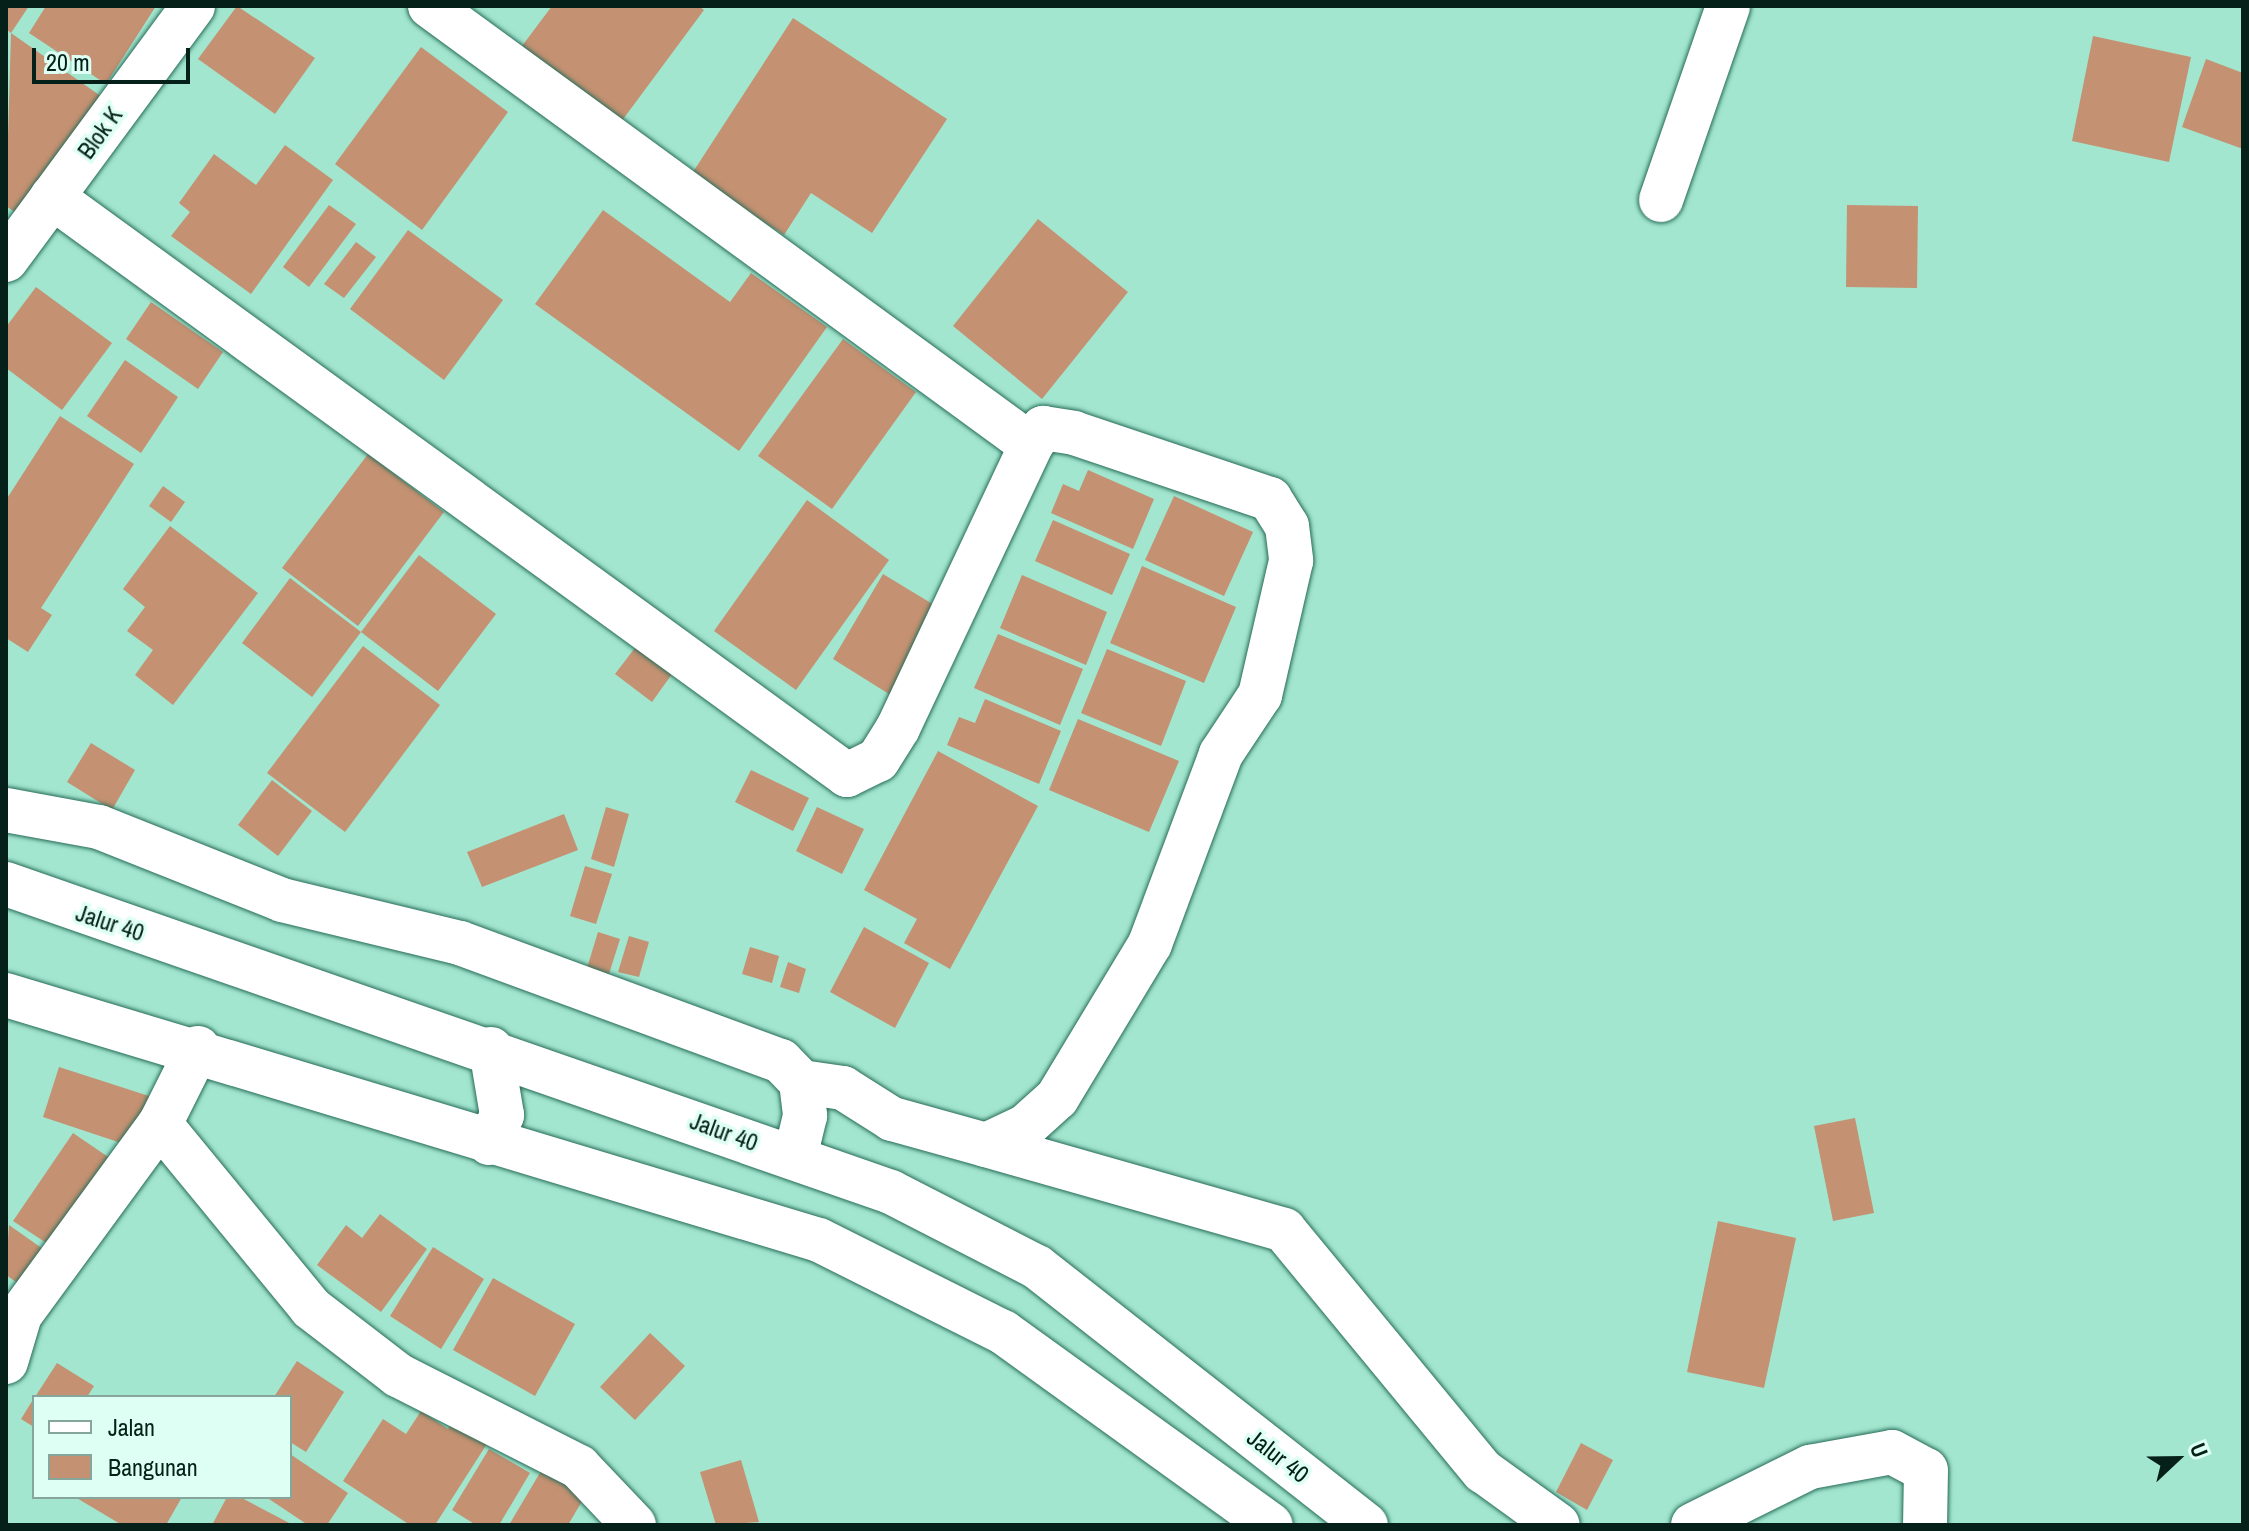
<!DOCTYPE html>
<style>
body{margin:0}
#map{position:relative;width:2249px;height:1531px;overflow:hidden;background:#a2e6cf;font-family:"Archivo Narrow",sans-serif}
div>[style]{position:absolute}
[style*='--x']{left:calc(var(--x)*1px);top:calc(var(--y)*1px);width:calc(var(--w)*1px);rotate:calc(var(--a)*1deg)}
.building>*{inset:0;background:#c49172}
.roads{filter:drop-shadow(0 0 2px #286c59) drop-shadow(0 0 2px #286c59)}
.street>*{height:44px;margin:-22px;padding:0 22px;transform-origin:22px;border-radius:22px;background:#fff}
.highway>*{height:44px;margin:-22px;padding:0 22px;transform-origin:22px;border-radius:22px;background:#fff}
span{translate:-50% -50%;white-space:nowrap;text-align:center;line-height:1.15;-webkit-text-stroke:7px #defff3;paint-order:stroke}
.street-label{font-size:24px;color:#042018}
.frame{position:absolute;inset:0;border:8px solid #042018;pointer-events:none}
.legend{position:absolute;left:32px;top:1395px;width:260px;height:104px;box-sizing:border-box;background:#defff3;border:2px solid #87a69b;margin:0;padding:10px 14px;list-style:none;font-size:24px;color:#042018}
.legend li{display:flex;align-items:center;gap:16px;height:40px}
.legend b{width:40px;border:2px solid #87a69b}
.north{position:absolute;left:2137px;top:1419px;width:80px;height:80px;-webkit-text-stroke:6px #defff3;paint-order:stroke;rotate:68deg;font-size:22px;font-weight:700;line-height:32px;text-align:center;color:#042018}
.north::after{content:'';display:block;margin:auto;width:28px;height:36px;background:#042018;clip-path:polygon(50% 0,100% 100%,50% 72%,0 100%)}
.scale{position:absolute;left:32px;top:48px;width:158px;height:36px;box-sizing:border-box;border:4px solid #042018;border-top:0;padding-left:10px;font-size:24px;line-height:28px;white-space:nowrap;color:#042018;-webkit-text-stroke:6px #defff3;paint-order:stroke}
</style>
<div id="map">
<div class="building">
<div style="clip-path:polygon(6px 6px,29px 6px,11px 33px,6px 29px)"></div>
<div style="clip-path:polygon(46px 6px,156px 6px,106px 84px,29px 33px)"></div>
<div style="clip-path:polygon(237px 6px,315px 58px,275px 114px,198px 59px)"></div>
<div style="clip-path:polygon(552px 6px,699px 6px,704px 10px,621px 122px,522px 46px)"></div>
<div style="clip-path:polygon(793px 18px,947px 119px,872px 233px,811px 193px,784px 235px,691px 175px)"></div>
<div style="clip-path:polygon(11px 33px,102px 97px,19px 215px,6px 206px)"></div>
<div style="clip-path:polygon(2093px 36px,2191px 57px,2169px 162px,2072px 141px)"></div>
<div style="clip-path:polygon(421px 47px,508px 112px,422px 230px,335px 164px)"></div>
<div style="clip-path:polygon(2206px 59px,2243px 73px,2243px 149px,2182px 127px)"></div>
<div style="clip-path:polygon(285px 145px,333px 180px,251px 294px,171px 236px,190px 212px,179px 203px,214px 154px,256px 185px)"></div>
<div style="clip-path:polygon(329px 205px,356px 224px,309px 287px,283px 267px)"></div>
<div style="clip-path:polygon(1847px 205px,1918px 206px,1917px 288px,1846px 287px)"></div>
<div style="clip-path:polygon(603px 210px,730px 302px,751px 273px,827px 327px,739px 451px,535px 304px)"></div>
<div style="clip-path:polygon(1038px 219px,1128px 292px,1042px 399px,953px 326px)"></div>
<div style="clip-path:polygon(408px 230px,503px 300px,444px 380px,350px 309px)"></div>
<div style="clip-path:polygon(356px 242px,376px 257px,344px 298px,324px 284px)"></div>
<div style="clip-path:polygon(36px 287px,112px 343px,62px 410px,6px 368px,6px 327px)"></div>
<div style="clip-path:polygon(151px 302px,223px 352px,198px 389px,126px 339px)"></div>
<div style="clip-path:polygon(843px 339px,916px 392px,832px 509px,758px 456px)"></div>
<div style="clip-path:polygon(125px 360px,178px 397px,141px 453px,87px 416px)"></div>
<div style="clip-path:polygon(60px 416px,134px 464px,41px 608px,52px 615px,28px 652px,6px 638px,6px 500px)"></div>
<div style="clip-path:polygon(368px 454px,444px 512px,358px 626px,282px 568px)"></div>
<div style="clip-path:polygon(1088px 470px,1154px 499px,1133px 549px,1051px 513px,1063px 484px,1079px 491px)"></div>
<div style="clip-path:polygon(163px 486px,185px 502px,171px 522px,149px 506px)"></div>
<div style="clip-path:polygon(1174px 496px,1253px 532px,1224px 596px,1145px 560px)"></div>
<div style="clip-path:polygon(807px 500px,889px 560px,796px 690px,714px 631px)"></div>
<div style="clip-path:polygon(1053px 520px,1130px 554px,1112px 595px,1035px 561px)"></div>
<div style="clip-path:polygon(170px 526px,258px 593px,173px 705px,135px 675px,153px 650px,127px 631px,145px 607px,123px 589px)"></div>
<div style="clip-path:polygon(419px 555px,496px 614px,438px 691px,361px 632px)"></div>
<div style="clip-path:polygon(1142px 566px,1236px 607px,1204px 683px,1110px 643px)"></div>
<div style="clip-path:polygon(883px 574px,949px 614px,897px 699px,833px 659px)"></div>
<div style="clip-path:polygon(1022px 575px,1107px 612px,1086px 665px,1000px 628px)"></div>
<div style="clip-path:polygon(290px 578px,361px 632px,312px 697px,242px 643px)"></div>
<div style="clip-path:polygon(998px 634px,1083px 669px,1060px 725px,974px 688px)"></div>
<div style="clip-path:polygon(641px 640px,677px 667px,652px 702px,615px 674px)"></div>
<div style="clip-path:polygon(363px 646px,440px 705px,345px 832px,267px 773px)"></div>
<div style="clip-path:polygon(1107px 649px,1186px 681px,1161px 746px,1081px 713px)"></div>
<div style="clip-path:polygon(985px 699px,1061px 731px,1039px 784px,947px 745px,959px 717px,975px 723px)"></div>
<div style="clip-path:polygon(1078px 719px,1179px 761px,1149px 832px,1049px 790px)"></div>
<div style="clip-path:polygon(91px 743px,135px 770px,112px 810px,67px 782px)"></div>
<div style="clip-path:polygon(938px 751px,1038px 806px,950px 969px,904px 943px,917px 919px,864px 890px)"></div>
<div style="clip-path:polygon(751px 770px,809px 798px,793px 831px,735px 802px)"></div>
<div style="clip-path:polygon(272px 780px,312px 811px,278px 856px,238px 825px)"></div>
<div style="clip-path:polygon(606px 807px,629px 814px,614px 867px,591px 859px)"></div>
<div style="clip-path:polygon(817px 807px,864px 829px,842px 874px,796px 851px)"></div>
<div style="clip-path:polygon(564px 814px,578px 850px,482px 887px,467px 852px)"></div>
<div style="clip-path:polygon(585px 866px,612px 874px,596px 924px,570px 916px)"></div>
<div style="clip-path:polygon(864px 927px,929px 963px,895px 1028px,830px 992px)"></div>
<div style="clip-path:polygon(598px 932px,620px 939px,609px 974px,587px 968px)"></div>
<div style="clip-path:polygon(629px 936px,649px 942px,639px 977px,618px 972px)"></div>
<div style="clip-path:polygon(750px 947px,779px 956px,772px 983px,742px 974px)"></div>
<div style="clip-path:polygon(788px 962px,806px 969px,799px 993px,780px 987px)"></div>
<div style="clip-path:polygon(59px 1067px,152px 1097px,136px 1148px,43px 1117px)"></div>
<div style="clip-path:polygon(1855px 1118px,1874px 1213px,1833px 1221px,1814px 1126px)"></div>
<div style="clip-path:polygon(73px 1133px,117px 1163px,57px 1250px,13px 1221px)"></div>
<div style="clip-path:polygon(380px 1214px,427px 1249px,381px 1312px,317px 1265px,346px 1225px,362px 1238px)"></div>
<div style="clip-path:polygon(1718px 1221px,1796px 1238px,1764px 1388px,1687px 1372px)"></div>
<div style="clip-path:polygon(9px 1225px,50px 1254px,26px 1289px,6px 1275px)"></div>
<div style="clip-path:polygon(433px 1247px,484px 1279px,441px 1349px,390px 1316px)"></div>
<div style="clip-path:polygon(493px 1278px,575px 1324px,535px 1396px,453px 1350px)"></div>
<div style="clip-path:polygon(650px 1333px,685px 1366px,635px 1420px,600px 1387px)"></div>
<div style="clip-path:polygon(297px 1361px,344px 1392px,306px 1452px,290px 1442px,290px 1397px,274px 1397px)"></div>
<div style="clip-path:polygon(57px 1363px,94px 1386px,87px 1397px,35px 1397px)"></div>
<div style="clip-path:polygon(34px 1398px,34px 1427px,21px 1419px)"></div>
<div style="clip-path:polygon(421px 1411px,448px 1429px,457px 1414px,492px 1436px,435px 1525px,410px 1525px,343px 1481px,383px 1419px,406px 1434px)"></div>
<div style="clip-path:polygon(1581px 1443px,1613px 1460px,1587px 1510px,1556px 1492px)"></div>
<div style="clip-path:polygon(489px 1449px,530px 1473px,499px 1525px,476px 1525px,452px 1510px)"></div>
<div style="clip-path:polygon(290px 1454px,348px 1493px,327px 1525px,308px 1525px,266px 1497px,290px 1497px)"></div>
<div style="clip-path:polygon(741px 1460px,759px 1522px,716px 1525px,700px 1472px)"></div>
<div style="clip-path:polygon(544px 1466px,588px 1491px,568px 1525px,509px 1525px)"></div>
<div style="clip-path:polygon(75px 1497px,182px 1497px,166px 1525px,122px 1525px)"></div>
<div style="clip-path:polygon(227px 1497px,240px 1497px,293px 1525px,212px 1525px)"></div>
</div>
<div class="roads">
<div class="street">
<div style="--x:430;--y:6;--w:744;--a:36.15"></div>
<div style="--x:1031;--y:445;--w:21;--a:-55"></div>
<div style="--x:1043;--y:428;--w:31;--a:9"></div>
<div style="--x:1074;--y:433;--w:207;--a:18.6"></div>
<div style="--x:1270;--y:499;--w:32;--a:58"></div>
<div style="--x:1287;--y:526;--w:35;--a:83"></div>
<div style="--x:1291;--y:561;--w:138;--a:103"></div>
<div style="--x:1260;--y:695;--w:71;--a:123.5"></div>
<div style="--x:1221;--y:754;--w:203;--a:110.5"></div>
<div style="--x:1150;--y:944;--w:180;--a:121.1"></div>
<div style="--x:1057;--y:1098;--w:42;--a:137.9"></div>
<div style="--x:1026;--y:1126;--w:44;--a:154.6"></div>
<div style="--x:986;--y:1145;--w:98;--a:-164.5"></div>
<div style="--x:892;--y:1119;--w:58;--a:-147.7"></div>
<div style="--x:843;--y:1088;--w:42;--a:-171.9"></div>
<div style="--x:52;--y:197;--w:983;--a:36.02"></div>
<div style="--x:847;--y:775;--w:34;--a:-26"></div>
<div style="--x:878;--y:760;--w:38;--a:-58"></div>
<div style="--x:898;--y:728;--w:313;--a:-64.8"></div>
<div style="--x:1661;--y:200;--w:205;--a:-70.9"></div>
<div style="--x:6;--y:260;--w:315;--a:-53.6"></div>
<div style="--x:6;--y:810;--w:95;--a:10.4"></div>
<div style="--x:99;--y:827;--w:197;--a:21.7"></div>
<div style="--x:282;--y:900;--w:183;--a:13.6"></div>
<div style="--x:460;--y:943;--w:342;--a:20.2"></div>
<div style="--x:781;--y:1061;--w:29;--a:46"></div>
<div style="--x:801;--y:1082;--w:34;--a:83"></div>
<div style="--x:805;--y:1116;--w:42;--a:103.7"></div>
<div style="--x:160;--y:1124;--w:238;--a:50.6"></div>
<div style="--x:311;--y:1308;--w:110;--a:37.6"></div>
<div style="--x:398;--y:1375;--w:203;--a:26.9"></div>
<div style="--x:579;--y:1467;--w:80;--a:46.5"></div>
<div style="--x:986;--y:1145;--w:310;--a:15.9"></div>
<div style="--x:1284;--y:1230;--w:313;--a:50.5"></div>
<div style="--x:1483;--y:1471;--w:92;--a:35.8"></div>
<div style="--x:6;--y:1362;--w:49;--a:-73.4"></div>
<div style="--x:20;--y:1315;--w:237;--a:-53.8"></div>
<div style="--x:160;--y:1124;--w:85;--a:-63.4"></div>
<div style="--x:1693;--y:1525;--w:131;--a:-26.4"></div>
<div style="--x:1810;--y:1467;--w:83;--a:-10.4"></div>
<div style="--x:1892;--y:1452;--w:38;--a:28"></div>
<div style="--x:1926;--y:1470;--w:55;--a:91"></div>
</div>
<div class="highway">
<div style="--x:6;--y:884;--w:937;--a:19.19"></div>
<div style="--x:891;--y:1192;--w:164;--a:27.2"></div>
<div style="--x:1037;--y:1267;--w:418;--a:38.1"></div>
<div style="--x:6;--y:995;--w:849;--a:16.77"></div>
<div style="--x:819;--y:1240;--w:206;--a:26.6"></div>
<div style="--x:1003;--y:1332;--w:330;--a:35.8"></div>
<div style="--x:489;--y:1143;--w:31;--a:-65"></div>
<div style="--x:502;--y:1115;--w:67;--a:-99.5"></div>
</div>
</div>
<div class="street-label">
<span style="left:100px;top:133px;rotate:-54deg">Blok K</span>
<span style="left:110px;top:923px;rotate:18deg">Jalur 40</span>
<span style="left:724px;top:1132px;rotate:20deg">Jalur 40</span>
<span style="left:1278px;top:1456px;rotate:38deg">Jalur 40</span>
</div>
<div class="frame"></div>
<ul class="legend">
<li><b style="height:10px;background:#fff"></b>Jalan</li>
<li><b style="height:22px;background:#c49172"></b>Bangunan</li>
</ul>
<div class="north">U</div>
<div class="scale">20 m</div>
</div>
